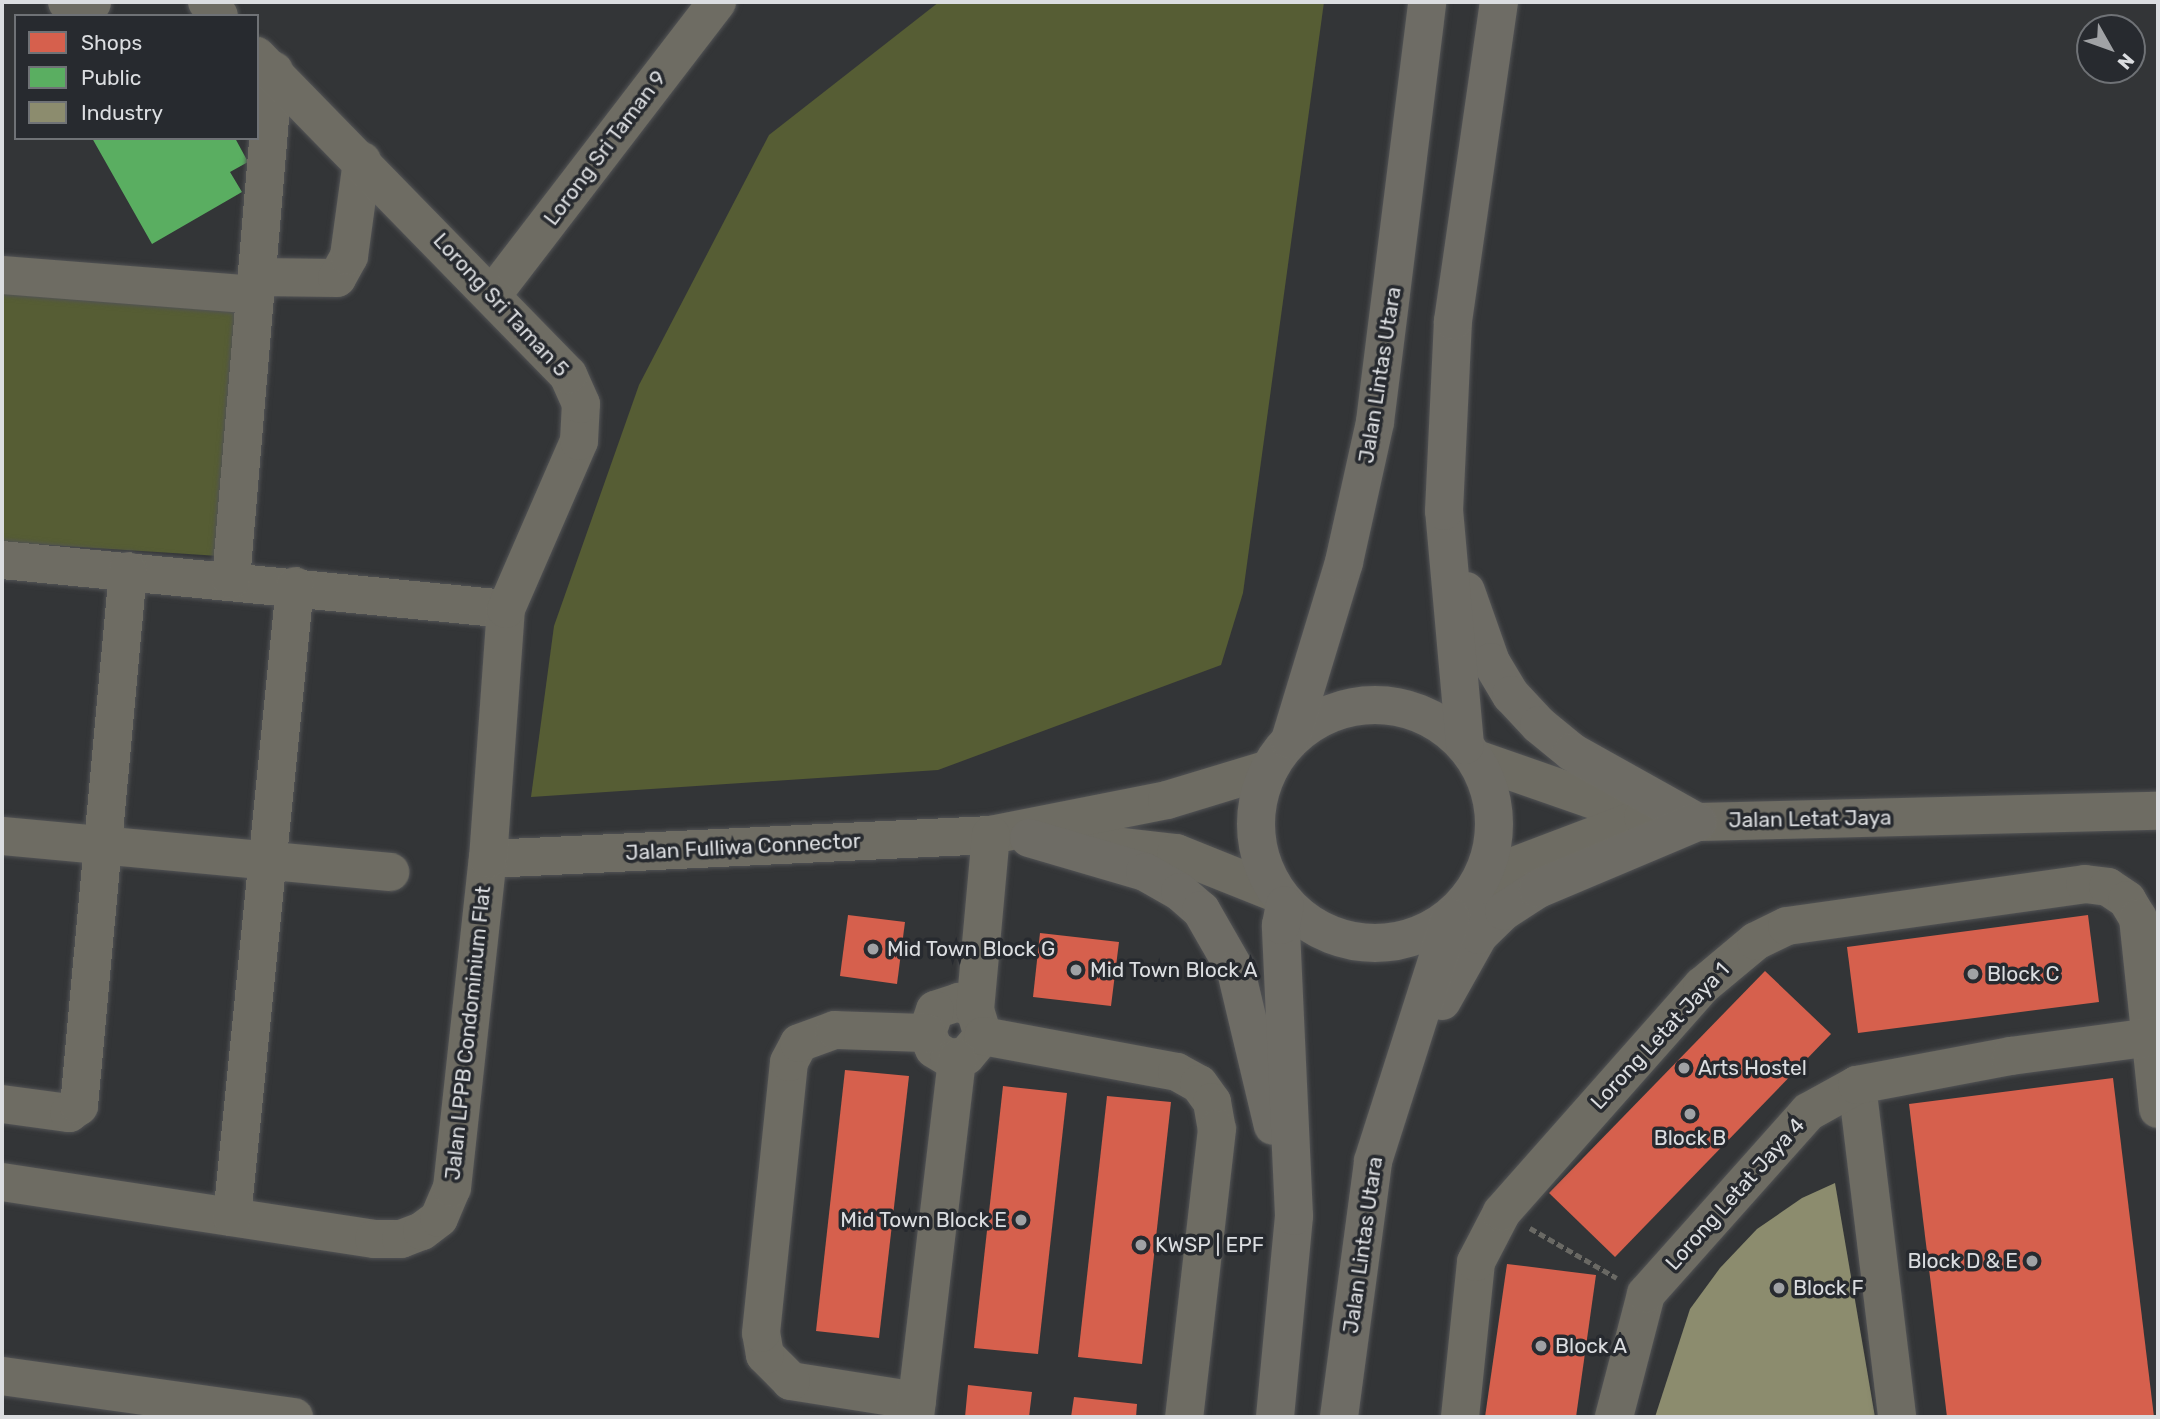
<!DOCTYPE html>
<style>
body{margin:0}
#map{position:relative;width:2160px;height:1419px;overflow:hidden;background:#333537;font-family:Rubik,sans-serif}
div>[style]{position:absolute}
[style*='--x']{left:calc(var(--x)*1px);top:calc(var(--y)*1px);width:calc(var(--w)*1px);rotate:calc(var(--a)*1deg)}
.green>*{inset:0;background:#565d34}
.shops>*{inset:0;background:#d6604d}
.public>*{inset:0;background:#5aae61}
.industry>*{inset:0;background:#8c8c6e}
.path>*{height:4.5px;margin-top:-2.25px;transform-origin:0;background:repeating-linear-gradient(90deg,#6a6964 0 7px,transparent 0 10.5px)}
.roads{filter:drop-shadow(0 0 2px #525355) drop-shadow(0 0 2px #525355)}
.minor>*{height:38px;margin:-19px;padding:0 19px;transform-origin:19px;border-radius:19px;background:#6e6c63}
.major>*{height:38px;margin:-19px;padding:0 19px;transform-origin:19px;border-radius:19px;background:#6e6c65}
.major>.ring{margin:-19px;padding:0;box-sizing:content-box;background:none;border:38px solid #6e6c65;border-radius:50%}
.dots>*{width:19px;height:19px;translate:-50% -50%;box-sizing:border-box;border:4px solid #272a2f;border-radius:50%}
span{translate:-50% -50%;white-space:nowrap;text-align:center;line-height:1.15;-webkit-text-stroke:7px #272a2f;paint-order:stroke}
.street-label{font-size:21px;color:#dbdde0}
.poi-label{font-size:21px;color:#dbdde0}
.left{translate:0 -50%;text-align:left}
.right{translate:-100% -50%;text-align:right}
.frame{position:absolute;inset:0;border:4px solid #dbdde0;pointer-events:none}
.legend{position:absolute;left:14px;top:14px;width:245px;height:126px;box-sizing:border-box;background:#272a2f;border:2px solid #6f7276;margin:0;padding:9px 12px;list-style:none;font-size:21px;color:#dbdde0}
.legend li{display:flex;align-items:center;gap:14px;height:35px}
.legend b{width:35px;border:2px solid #6f7276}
.north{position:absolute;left:2076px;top:14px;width:70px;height:70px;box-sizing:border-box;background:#272a2f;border:2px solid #6f7276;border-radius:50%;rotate:130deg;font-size:19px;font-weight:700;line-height:28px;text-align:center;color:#dbdde0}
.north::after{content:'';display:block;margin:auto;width:24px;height:32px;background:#a0a2a5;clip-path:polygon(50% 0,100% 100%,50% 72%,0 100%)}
</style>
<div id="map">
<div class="green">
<div style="clip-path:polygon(939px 2px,1324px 2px,1243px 593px,1221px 665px,938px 770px,531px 797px,554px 626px,639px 385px,769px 135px)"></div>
<div style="clip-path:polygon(2px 287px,238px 303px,219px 556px,2px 542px)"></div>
</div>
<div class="shops">
<div style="clip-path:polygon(848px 915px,905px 922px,897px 984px,840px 976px)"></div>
<div style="clip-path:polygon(2088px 915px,2099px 1002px,1858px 1033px,1847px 947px)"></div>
<div style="clip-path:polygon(1040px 933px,1119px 942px,1111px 1006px,1033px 997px)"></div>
<div style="clip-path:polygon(1765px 971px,1831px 1034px,1615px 1257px,1549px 1193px)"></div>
<div style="clip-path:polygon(845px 1070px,909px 1076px,879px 1338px,816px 1331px)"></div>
<div style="clip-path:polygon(2113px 1078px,2154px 1417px,1947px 1417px,1909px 1104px)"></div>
<div style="clip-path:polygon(1003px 1086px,1067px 1093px,1038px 1354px,974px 1348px)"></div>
<div style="clip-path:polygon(1107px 1096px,1171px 1102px,1142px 1364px,1078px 1357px)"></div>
<div style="clip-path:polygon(1507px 1264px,1596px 1275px,1576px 1417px,1485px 1417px)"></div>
<div style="clip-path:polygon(968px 1385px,1032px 1392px,1029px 1417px,965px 1417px)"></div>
<div style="clip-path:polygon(1074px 1397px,1137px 1404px,1136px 1417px,1071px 1417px)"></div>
</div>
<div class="public">
<div style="clip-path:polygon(92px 138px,235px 138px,248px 162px,230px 172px,242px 192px,152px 244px)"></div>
</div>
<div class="industry">
<div style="clip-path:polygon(1835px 1183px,1875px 1417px,1655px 1417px,1690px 1309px,1720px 1268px,1757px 1229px,1802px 1198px)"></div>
</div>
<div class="path">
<div style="--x:1530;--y:1228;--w:100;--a:29.9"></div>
</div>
<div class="roads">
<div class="minor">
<div style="--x:67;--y:2;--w:25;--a:2"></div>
<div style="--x:207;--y:2;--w:18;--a:49"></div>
<div style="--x:2;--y:275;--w:254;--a:4.5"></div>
<div style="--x:257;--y:277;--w:80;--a:0.7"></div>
<div style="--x:337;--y:278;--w:25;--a:-61"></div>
<div style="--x:349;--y:256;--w:96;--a:-82.2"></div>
<div style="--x:493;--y:294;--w:368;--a:-52.5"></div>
<div style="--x:2;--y:560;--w:506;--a:5.55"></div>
<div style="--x:231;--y:580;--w:511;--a:-85.17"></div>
<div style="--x:1476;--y:759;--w:177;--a:19.2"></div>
<div style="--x:2;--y:836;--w:390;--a:5.3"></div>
<div style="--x:1070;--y:841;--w:107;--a:6.5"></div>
<div style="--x:1176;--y:853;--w:108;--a:21.8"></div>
<div style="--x:488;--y:859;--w:504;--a:-2.73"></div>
<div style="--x:991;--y:835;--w:179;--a:-11.2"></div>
<div style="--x:1167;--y:800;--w:107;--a:-16.9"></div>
<div style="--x:1477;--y:887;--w:21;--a:-39"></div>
<div style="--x:1493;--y:874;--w:160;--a:-20.8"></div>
<div style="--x:1643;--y:817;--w:54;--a:5.3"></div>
<div style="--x:1697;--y:822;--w:461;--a:-1.4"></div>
<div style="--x:975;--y:1010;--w:18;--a:-153"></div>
<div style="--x:959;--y:1002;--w:25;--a:162"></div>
<div style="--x:935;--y:1010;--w:24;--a:109"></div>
<div style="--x:927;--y:1033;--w:17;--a:66"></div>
<div style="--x:934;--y:1049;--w:17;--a:31"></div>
<div style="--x:949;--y:1058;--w:17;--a:-7"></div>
<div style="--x:966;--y:1056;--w:26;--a:-50"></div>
<div style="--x:983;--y:1036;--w:27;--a:-107"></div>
<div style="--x:975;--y:1010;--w:176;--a:-84.8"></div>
<div style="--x:983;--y:1036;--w:197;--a:10.5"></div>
<div style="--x:1177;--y:1072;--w:25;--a:29"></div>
<div style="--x:1199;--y:1084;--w:22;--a:54"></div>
<div style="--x:1212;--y:1102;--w:27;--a:80"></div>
<div style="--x:1217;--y:1129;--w:290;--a:96.5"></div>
<div style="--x:1857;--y:1085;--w:334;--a:83.1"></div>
<div style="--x:2;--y:1104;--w:68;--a:7.7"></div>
<div style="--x:69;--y:1113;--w:12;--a:-35"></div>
<div style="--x:79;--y:1106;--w:537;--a:-84.77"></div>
<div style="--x:2;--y:1182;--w:376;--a:8.7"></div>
<div style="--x:374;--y:1239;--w:27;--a:0"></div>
<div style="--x:401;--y:1239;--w:22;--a:-21"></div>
<div style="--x:422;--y:1231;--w:21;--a:-37"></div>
<div style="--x:439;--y:1218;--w:33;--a:-67"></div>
<div style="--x:452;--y:1188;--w:331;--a:-83.8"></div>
<div style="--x:488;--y:859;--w:251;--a:-85.9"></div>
<div style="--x:506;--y:609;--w:183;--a:-66.5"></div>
<div style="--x:579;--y:441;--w:37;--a:-87"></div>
<div style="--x:581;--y:404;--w:32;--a:-114"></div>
<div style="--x:568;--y:375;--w:446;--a:-134.3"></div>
<div style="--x:232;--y:1217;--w:634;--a:-84.3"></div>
<div style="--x:2;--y:1376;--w:295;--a:8"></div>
<div style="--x:917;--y:1401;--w:128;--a:-171"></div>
<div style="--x:791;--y:1381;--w:37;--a:-135"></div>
<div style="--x:765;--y:1355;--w:22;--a:-100"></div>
<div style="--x:761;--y:1333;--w:272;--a:-84.1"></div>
<div style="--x:789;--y:1062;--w:21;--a:-62"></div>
<div style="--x:799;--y:1043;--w:38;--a:-20"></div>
<div style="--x:835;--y:1030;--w:92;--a:1.9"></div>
<div style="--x:915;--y:1417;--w:361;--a:-83.3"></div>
<div style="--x:1460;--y:1417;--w:156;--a:-84.1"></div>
<div style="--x:1476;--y:1262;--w:56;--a:-62.5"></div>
<div style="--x:1502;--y:1212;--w:302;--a:-48.5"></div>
<div style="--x:1702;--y:986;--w:70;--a:-39.8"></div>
<div style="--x:1756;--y:941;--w:34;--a:-26"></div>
<div style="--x:1787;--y:926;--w:301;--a:-8"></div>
<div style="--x:2085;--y:884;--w:23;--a:7"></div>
<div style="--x:2108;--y:887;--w:23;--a:34"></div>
<div style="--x:2127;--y:900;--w:21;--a:59"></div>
<div style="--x:2138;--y:918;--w:192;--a:84"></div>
<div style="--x:1614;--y:1417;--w:127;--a:-75.4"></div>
<div style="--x:1646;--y:1294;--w:244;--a:-48.3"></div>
<div style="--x:1808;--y:1112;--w:56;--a:-28.9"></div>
<div style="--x:1857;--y:1085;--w:157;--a:-10.7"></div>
<div style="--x:2011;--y:1056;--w:148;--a:-7.7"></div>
</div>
<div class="major">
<div style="--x:1466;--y:591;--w:75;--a:70.6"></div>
<div style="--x:1491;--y:662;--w:39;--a:59"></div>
<div style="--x:1511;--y:695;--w:41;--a:47"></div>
<div style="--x:1539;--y:725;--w:43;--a:39.3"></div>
<div style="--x:1572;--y:752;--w:143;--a:29.2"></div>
<div class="ring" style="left:1256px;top:705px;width:200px;height:200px"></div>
<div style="--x:1290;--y:740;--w:186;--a:-73.1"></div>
<div style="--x:1344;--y:562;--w:143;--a:-77.5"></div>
<div style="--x:1375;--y:422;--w:423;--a:-82.9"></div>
<div style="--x:1465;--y:745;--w:235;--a:-95.1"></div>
<div style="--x:1444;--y:511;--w:190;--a:-87.3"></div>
<div style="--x:1453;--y:321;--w:322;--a:-81.8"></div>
<div style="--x:1029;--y:838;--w:121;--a:16.3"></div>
<div style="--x:1145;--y:872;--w:40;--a:29.7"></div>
<div style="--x:1180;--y:892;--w:28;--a:41"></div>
<div style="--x:1201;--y:910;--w:70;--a:60.2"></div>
<div style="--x:1236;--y:971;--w:159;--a:76.6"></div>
<div style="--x:1442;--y:1001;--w:76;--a:-60.7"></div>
<div style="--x:1479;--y:935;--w:35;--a:-44"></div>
<div style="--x:1504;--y:911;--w:40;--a:-32.9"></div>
<div style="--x:1538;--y:889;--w:173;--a:-22.8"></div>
<div style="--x:1275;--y:1417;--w:202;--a:-84.6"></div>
<div style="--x:1294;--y:1216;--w:291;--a:-92.6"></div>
<div style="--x:1281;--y:925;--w:20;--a:-79"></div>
<div style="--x:1339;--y:1417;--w:258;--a:-82.4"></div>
<div style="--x:1373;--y:1161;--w:256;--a:-72.3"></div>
</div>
</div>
<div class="dots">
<div style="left:873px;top:949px;background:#a0a2a5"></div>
<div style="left:1076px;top:970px;background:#a0a2a5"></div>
<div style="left:1973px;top:974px;background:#a0a2a5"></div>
<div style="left:1684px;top:1068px;background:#a0a2a5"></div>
<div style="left:1690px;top:1114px;background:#a0a2a5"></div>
<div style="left:1021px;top:1220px;background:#a0a2a5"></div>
<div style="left:1141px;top:1245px;background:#a0a2a5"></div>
<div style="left:2032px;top:1261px;background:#a0a2a5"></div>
<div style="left:1779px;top:1288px;background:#a0a2a5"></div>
<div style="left:1541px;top:1346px;background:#a0a2a5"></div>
</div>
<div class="street-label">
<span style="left:605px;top:148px;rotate:-53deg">Lorong Sri Taman 9</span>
<span style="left:501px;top:305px;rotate:47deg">Lorong Sri Taman 5</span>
<span style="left:1380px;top:375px;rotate:-81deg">Jalan Lintas Utara</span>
<span style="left:1810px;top:819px;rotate:-1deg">Jalan Letat Jaya</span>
<span style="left:743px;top:847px;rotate:-3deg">Jalan Fulliwa Connector</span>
<span style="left:468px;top:1033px;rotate:-84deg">Jalan LPPB Condominium Flat</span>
<span style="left:1660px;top:1036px;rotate:-47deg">Lorong Letat Jaya 1</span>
<span style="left:1735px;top:1194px;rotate:-48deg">Lorong Letat Jaya 4</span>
<span style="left:1363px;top:1245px;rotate:-82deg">Jalan Lintas Utara</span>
</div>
<div class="poi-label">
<span class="left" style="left:887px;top:949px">Mid Town Block G</span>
<span class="left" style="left:1090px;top:970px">Mid Town Block A</span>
<span class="left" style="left:1987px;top:974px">Block C</span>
<span class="left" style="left:1698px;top:1068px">Arts Hostel</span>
<span style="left:1690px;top:1138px">Block B</span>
<span class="right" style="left:1007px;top:1220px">Mid Town Block E</span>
<span class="left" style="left:1155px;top:1245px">KWSP | EPF</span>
<span class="right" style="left:2018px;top:1261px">Block D &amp; E</span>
<span class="left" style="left:1793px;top:1288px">Block F</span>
<span class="left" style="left:1555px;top:1346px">Block A</span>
</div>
<div class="frame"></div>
<ul class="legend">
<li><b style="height:19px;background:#d6604d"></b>Shops</li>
<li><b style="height:19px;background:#5aae61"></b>Public</li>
<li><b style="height:19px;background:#8c8c6e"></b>Industry</li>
</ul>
<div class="north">N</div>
</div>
